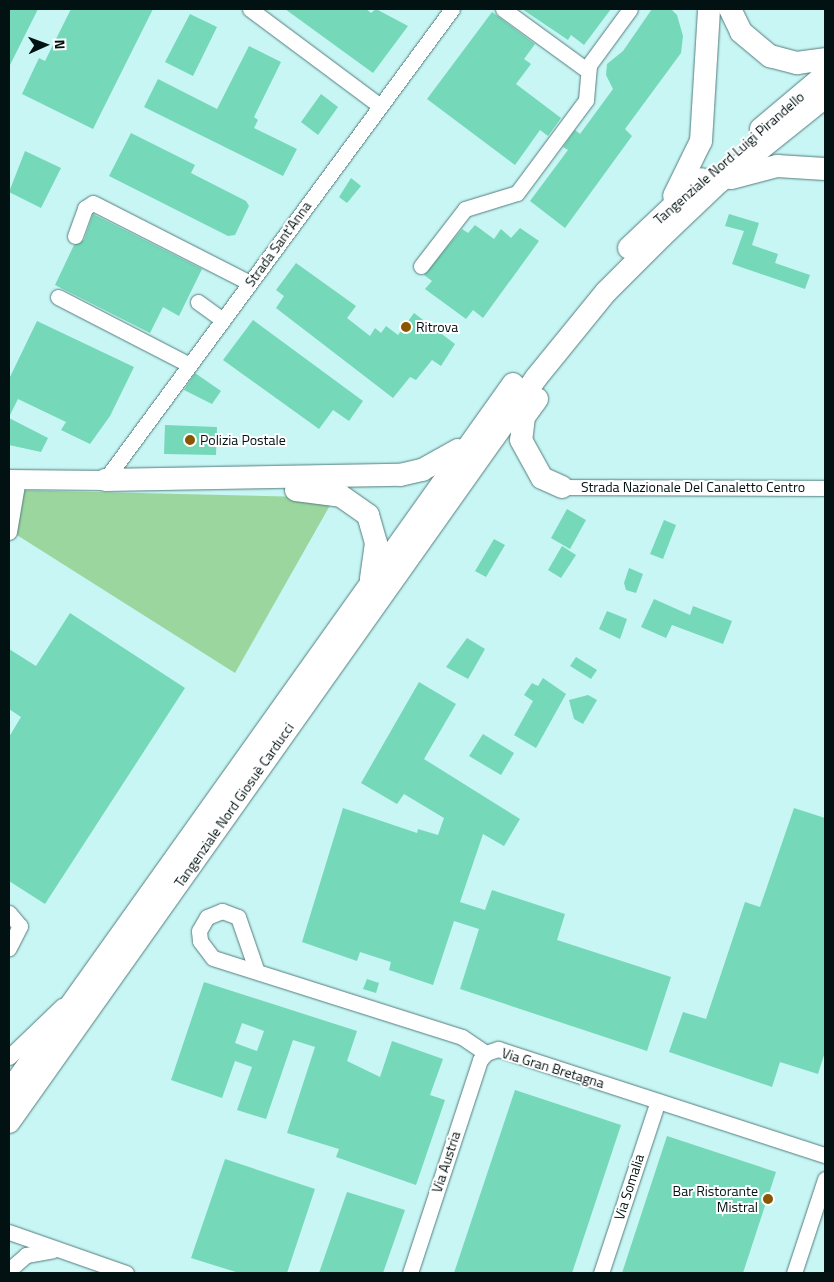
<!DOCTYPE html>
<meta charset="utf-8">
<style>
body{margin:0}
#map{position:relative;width:834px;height:1282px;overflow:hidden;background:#c8f6f5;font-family:"Titillium Web",sans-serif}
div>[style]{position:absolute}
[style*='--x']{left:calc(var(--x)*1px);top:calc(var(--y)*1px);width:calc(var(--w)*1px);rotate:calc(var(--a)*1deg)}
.green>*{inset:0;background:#9bd69e}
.building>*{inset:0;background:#75d8b8}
.roads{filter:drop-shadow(0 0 1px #527d7d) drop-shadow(0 0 1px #527d7d)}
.minor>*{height:15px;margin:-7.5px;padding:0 7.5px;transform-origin:7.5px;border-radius:7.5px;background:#fff}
.major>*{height:19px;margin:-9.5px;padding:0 9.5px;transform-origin:9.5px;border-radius:9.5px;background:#fff}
.highway>*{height:22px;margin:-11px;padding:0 11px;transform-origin:11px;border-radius:11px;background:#fff}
.dots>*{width:14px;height:14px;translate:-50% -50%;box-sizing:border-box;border:2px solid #fff;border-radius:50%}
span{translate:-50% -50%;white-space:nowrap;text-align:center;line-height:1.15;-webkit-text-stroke:4px #fff;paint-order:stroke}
.street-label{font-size:14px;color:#021212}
.poi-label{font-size:14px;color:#021212}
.left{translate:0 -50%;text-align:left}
.right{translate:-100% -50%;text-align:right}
.frame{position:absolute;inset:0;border:10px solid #021212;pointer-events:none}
.north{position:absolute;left:20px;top:20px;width:50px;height:50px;-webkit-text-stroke:4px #fff;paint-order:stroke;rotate:88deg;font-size:14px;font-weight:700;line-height:20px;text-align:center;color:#021212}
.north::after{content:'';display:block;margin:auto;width:18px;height:22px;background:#021212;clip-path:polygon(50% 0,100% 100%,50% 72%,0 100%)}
</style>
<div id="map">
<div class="green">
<div style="clip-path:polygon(9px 490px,307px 497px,333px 500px,235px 673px,9px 530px)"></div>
</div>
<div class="building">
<div style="clip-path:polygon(9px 9px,38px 9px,9px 67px)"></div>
<div style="clip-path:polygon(71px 9px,153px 9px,93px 129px,22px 94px,39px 58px,45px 61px)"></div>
<div style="clip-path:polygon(285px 9px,366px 9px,371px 13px,376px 9px,408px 26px,373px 73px)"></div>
<div style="clip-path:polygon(522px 9px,611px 9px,584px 45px,571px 35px,568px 40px)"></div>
<div style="clip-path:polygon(652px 9px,671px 9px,677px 15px,683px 36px,681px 53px,625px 129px,632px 136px,565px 228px,530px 201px,568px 150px,563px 147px,575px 130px,580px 134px,613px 89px,606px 75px,607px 64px,623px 51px)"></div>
<div style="clip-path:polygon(492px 12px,535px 44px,524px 59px,531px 64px,516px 84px,561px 118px,548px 136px,540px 130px,515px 165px,427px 99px)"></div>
<div style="clip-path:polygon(190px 14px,217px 27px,193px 76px,165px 62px)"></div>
<div style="clip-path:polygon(249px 46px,281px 62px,254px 117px,258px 120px,254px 128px,297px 149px,283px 176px,144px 107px,158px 79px,217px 109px)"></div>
<div style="clip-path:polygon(321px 94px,338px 107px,318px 135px,301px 122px)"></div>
<div style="clip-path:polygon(131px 133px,195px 165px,191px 173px,246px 201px,249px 206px,235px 235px,228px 236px,109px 176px)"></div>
<div style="clip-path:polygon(25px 151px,61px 168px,41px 208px,9px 192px)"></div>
<div style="clip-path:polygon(351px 178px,361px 186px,347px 203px,339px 197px)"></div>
<div style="clip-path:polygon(93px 214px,202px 269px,179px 316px,163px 307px,150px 333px,55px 285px,74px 245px,84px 240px)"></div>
<div style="clip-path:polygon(729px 214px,759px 223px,752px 245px,778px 254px,775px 263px,810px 275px,805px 289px,732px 264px,744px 231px,725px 226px)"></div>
<div style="clip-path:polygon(475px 225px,494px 239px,501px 229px,511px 238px,520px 228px,539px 241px,483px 318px,473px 310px,466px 319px,425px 289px,432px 281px,424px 275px,462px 229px,468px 233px)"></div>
<div style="clip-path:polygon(296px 263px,356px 306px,347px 318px,370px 336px,375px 328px,381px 333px,386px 326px,398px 335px,414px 313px,455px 344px,441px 366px,432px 360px,416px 380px,410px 377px,393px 398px,276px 308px,284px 296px,276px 290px)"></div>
<div style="clip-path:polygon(253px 320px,363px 401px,349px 421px,333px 410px,319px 429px,223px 360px)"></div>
<div style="clip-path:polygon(37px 321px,134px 367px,110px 416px,90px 444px,61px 430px,66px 422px,18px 399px,9px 417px,9px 379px)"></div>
<div style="clip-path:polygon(195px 373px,221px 391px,212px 404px,184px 390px)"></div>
<div style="clip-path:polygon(9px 418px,48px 438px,41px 452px,9px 445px)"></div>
<div style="clip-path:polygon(165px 425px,217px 427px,216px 455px,164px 454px)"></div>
<div style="clip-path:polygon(567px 509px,586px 520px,570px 549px,551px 538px)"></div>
<div style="clip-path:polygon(664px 520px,676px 525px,663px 559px,650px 554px)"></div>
<div style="clip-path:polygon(494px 539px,505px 545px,486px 577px,475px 571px)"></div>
<div style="clip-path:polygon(562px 546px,576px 555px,561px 578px,548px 570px)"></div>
<div style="clip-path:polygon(629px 568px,643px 574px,636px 593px,626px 590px,624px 583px)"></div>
<div style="clip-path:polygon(654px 599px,690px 615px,693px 606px,732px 621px,723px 644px,672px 625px,666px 638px,641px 627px)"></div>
<div style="clip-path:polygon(607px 611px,627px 619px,620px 639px,599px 629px)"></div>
<div style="clip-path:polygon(70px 613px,185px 688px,45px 904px,9px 881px,9px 737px,21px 717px,9px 709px,9px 649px,36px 666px)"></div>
<div style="clip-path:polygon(467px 638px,485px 649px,468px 679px,446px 667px)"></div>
<div style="clip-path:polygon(576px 657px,597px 670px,591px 679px,570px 666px)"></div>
<div style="clip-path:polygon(543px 678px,566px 694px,536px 748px,514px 735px,533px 701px,524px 695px,532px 683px,538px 686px)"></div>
<div style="clip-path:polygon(419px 682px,456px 704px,424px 759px,520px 819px,504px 846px,483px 834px,460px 902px,485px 910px,492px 890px,565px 914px,557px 940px,671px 977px,647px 1051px,460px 989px,479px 929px,454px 921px,433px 985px,389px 970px,391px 962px,360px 952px,357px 961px,302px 942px,343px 808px,417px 833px,418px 829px,438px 835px,444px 818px,404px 794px,397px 804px,361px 783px)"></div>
<div style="clip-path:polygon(588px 695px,597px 700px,583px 724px,574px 719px,569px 700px)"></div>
<div style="clip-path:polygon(483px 734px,514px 753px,501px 775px,469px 756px)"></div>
<div style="clip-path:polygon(794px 808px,825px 818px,825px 1052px,818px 1074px,780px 1062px,772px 1087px,669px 1052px,683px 1012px,706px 1019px,745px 902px,760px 907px)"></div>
<div style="clip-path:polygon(367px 979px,379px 983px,376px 993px,363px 989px)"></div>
<div style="clip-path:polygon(evenodd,204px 982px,357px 1031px,347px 1061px,380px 1077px,392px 1041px,443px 1059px,430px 1095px,445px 1100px,416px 1185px,336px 1157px,339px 1149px,287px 1133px,315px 1047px,293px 1040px,266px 1119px,237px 1110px,252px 1067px,235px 1061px,222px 1098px,171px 1080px,204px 982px,242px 1023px,264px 1031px,257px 1051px,235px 1043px,242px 1023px)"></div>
<div style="clip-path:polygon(515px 1090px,621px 1125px,572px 1273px,454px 1273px)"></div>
<div style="clip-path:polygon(667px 1136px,776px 1172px,743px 1273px,622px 1273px)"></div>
<div style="clip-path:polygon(225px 1159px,315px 1189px,287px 1273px,239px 1273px,191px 1258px)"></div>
<div style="clip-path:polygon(347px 1192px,405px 1210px,383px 1273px,319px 1273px)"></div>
</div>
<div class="roads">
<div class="minor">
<div style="--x:250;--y:9;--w:162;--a:36.7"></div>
<div style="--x:503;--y:9;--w:105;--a:36.1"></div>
<div style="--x:75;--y:236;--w:30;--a:-70"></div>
<div style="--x:85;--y:208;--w:9;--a:-32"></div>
<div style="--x:93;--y:203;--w:176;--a:27"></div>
<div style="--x:421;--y:266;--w:72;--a:-52.3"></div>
<div style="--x:465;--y:209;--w:54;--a:-17.1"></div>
<div style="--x:517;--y:193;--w:116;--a:-53.4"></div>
<div style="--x:586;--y:100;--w:35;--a:-85"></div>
<div style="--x:589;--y:65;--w:69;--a:-53.8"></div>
<div style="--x:58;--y:297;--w:148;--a:27.3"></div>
<div style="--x:198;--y:302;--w:31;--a:36"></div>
<div style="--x:105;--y:480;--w:585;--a:-53.62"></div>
<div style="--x:562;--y:487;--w:263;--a:0.2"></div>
<div style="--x:9;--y:532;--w:54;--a:-80.4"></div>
<div style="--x:9;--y:913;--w:17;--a:50"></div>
<div style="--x:20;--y:926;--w:25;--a:117"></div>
<div style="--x:256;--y:969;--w:55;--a:-109.1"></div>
<div style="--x:238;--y:917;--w:17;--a:-159"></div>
<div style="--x:222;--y:911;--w:16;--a:158"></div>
<div style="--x:207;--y:917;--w:16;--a:120"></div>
<div style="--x:199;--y:931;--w:10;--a:84"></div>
<div style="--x:200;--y:941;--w:21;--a:53"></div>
<div style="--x:213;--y:958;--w:261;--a:17.6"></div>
<div style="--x:462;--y:1037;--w:29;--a:34"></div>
<div style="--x:486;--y:1053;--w:13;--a:-18"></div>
<div style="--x:498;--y:1049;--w:344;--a:18"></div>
<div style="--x:9;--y:1057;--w:74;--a:-43.9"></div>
<div style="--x:9;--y:1232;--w:124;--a:19.3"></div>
<div style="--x:9;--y:1270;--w:23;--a:-41"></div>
<div style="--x:26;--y:1255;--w:27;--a:-10"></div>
<div style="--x:410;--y:1273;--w:224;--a:-71.8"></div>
<div style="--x:480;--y:1060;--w:9;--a:-49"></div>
<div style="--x:601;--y:1273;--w:181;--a:-71.7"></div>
<div style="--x:794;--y:1273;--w:99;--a:-71.7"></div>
</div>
<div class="major">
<div style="--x:9;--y:479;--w:96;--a:0.6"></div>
</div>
<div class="highway">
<div style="--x:730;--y:9;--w:25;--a:64"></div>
<div style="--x:741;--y:32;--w:38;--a:40"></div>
<div style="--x:770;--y:56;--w:28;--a:15"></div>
<div style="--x:797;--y:63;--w:28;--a:-8"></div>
<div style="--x:761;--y:129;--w:84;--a:-40.2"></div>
<div style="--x:731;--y:178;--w:48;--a:-14.6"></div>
<div style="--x:777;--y:166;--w:48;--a:3.6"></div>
<div style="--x:674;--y:196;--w:61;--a:-63.9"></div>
<div style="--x:701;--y:141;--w:132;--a:-86.5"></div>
<div style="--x:629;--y:248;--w:100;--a:-43.4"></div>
<div style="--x:537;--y:399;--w:22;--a:126"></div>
<div style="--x:524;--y:417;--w:23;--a:97"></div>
<div style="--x:521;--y:440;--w:43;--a:61.1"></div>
<div style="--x:542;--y:478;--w:22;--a:24"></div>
<div style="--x:105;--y:480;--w:295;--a:-1"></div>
<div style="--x:400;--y:475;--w:23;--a:-13"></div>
<div style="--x:422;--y:470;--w:41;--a:-29.1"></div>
<div style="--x:296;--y:490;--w:45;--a:7.6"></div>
<div style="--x:341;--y:496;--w:33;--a:35"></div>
<div style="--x:368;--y:515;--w:29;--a:74"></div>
<div style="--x:376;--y:543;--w:36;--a:98"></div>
<div style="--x:9;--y:1092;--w:869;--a:-54.55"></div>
<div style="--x:9;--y:1122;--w:912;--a:-54.69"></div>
<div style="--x:536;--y:378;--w:111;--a:-50.9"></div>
<div style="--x:606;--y:292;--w:79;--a:-45"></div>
<div style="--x:662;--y:236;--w:79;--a:-43.5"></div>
<div style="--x:719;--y:182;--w:136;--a:-38.7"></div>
</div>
</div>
<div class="dots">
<div style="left:406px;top:327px;background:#895700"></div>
<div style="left:190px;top:440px;background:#895700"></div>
<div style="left:768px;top:1199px;background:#895700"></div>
</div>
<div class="street-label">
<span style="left:729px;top:158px;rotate:-41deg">Tangenziale Nord Luigi Pirandello</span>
<span style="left:278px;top:244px;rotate:-54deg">Strada Sant'Anna</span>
<span style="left:693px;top:487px">Strada Nazionale Del Canaletto Centro</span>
<span style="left:234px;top:805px;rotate:-55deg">Tangenziale Nord Giosuè Carducci</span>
<span style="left:553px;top:1068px;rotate:17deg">Via Gran Bretagna</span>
<span style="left:446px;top:1162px;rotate:-72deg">Via Austria</span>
<span style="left:629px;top:1187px;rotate:-72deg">Via Somalia</span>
</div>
<div class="poi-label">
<span class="left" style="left:416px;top:327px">Ritrova</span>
<span class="left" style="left:200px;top:440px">Polizia Postale</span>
<span class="right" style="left:758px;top:1199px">Bar Ristorante<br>Mistral</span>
</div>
<div class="frame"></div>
<div class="north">N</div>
</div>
